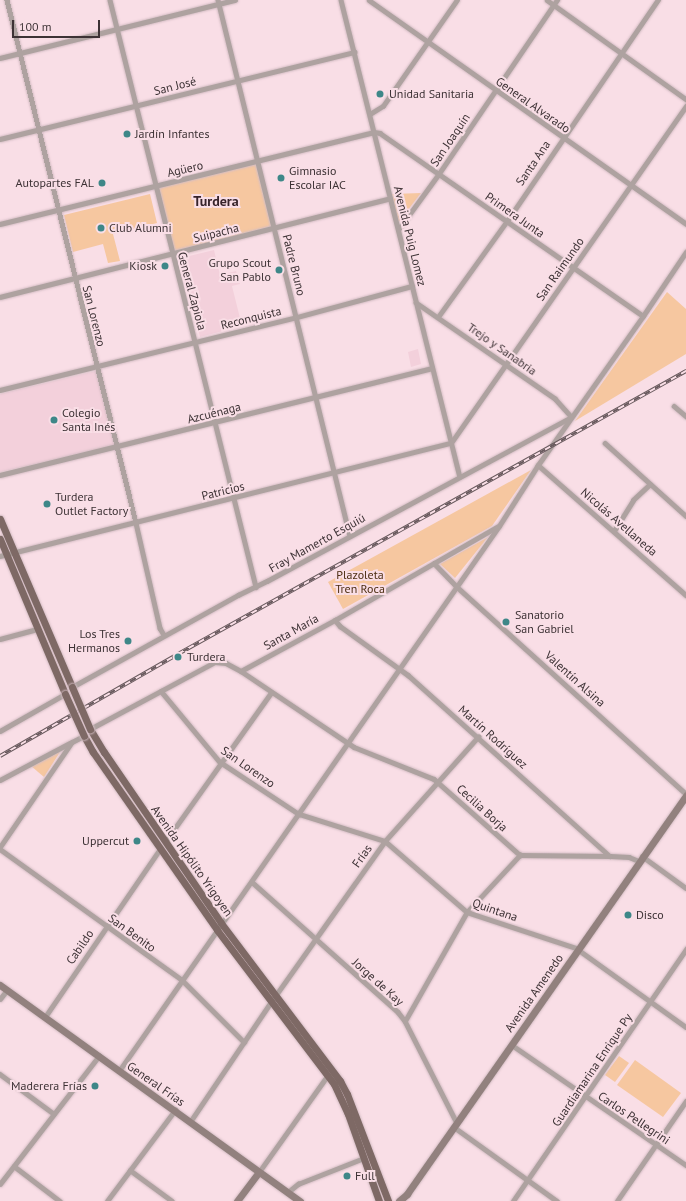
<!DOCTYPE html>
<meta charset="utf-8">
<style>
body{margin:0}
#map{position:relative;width:686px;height:1201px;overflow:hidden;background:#f9dee6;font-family:"PT Sans",sans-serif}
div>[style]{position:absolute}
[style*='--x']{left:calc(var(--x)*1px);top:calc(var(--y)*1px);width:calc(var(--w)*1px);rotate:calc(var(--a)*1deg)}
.built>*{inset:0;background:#f3d0db}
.green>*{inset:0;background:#f6c7a0}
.roads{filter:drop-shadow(0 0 1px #d3bcc3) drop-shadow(0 0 1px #d3bcc3)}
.street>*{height:4.5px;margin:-2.25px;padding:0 2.25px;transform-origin:2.25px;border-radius:2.25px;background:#aea2a0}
.secondary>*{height:7px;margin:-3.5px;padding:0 3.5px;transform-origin:3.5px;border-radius:3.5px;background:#92817e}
.primary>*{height:7px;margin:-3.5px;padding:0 3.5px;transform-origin:3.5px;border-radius:3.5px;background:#7e6965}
.rail>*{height:3.5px;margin-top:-1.75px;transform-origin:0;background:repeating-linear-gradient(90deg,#f9dee6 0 6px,#695a5e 0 12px);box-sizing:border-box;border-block:1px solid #695a5e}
.bridges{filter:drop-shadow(0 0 1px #d3bcc3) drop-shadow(0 0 1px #d3bcc3)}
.primary-bridge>*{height:7px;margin:-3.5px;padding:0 3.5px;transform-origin:3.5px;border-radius:3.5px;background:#7e6965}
.dots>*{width:11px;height:11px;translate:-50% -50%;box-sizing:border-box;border:2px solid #f9dee6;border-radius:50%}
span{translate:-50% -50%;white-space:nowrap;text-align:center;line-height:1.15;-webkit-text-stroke:4px #f9dee6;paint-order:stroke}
.street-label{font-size:12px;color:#3d3235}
.poi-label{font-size:12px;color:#3d3235}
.left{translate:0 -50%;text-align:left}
.right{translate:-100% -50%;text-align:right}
.park-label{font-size:12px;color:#4d2f13}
.quarter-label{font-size:14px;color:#37232a;font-weight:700}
.scale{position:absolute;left:12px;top:20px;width:88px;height:18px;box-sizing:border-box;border:2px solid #3d3235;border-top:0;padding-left:5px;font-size:12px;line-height:14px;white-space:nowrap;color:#3d3235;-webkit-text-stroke:3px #f9dee6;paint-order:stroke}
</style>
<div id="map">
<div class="built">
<div style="clip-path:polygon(214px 250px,220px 275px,236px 271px,240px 284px,232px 286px,242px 326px,200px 337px,181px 258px)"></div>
<div style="clip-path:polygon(418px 349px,421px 364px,411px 367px,408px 352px)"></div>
<div style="clip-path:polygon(96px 371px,115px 446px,0 472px,0 394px)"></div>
</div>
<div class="green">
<div style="clip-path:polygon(258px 162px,274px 229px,172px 255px,156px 186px)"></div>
<div style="clip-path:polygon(421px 193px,398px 223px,392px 194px)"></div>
<div style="clip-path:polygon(150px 194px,157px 223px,113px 234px,120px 261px,108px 263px,103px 244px,73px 252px,64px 215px)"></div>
<div style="clip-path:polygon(667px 292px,686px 309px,686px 354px,575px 421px)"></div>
<div style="clip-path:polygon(531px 470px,492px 526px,343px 609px,328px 582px)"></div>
<div style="clip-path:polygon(488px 537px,455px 578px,440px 564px)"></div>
<div style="clip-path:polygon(62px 749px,44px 777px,31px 766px)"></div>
<div style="clip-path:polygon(619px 1056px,629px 1063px,615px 1082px,605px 1075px)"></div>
<div style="clip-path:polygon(635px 1060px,681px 1093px,663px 1117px,617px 1085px)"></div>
</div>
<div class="roads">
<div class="street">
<div style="--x:7;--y:0;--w:539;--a:76.14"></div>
<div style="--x:136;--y:523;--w:108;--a:77.1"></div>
<div style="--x:160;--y:628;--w:8;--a:60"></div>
<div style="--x:110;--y:0;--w:605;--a:76.03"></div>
<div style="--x:218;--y:0;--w:552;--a:76.17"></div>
<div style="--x:341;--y:0;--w:491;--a:76"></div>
<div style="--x:369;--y:0;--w:388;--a:35.2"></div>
<div style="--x:547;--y:0;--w:171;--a:35.5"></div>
<div style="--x:0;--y:58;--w:242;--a:-13.9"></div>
<div style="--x:370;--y:114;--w:15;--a:-32"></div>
<div style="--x:383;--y:106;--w:129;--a:-55.1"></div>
<div style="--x:0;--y:139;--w:365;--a:-13.8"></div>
<div style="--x:0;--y:224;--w:385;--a:-13.8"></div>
<div style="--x:374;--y:132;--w:6;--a:9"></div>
<div style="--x:380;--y:133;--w:320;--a:34.8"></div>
<div style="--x:398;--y:230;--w:68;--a:-54"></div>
<div style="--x:438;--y:175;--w:212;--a:-55.8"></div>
<div style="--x:0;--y:297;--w:402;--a:-14.2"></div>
<div style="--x:438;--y:317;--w:118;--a:-54.3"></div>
<div style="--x:507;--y:221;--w:268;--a:-55.7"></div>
<div style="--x:0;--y:390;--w:306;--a:-13.8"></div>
<div style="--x:297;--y:317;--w:119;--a:-15.1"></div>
<div style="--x:674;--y:406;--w:16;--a:40"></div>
<div style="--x:605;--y:443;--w:109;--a:42"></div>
<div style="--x:538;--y:465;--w:197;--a:41.3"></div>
<div style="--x:0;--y:475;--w:445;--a:-13.9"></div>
<div style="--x:614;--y:531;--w:36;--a:-58"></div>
<div style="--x:633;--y:500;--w:23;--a:-43"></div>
<div style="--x:0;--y:556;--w:465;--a:-14.1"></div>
<div style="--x:451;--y:443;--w:411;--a:-55.1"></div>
<div style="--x:434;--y:563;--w:32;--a:46"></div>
<div style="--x:456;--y:586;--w:310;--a:42.1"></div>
<div style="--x:335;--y:620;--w:8;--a:50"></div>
<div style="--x:340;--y:626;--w:84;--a:35.8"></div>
<div style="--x:408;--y:675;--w:271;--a:41.9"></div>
<div style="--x:610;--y:856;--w:19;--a:3"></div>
<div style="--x:629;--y:857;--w:11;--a:22"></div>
<div style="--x:0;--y:639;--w:39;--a:-15"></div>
<div style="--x:241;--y:671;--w:136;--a:33.9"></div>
<div style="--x:354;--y:747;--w:86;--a:21.8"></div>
<div style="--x:434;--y:779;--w:115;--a:41.5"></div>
<div style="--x:520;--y:855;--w:90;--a:0.6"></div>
<div style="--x:72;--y:687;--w:190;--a:-29"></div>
<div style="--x:238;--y:595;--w:32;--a:-26"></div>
<div style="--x:267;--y:581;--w:345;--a:-28.3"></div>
<div style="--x:571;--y:417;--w:24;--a:-132"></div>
<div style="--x:555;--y:399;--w:169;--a:-145.4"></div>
<div style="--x:161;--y:691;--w:92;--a:50.3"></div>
<div style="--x:220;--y:762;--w:95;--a:33.4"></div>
<div style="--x:299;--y:814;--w:90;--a:17.4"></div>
<div style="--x:385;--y:841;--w:108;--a:40.9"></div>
<div style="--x:467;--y:912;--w:115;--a:18.3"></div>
<div style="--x:576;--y:948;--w:135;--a:35.7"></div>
<div style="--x:90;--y:729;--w:142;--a:-28.2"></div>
<div style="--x:215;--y:662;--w:11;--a:5"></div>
<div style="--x:226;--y:663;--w:17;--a:28"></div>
<div style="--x:241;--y:671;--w:107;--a:-28.5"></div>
<div style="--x:335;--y:620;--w:187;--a:-29.9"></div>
<div style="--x:0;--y:731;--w:75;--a:-29.6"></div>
<div style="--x:0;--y:780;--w:79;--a:-27.9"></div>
<div style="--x:165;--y:842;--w:183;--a:-54.6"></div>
<div style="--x:0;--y:847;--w:127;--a:-55.6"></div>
<div style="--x:72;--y:742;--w:13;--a:-27"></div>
<div style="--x:0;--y:849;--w:224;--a:35.7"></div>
<div style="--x:182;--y:980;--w:88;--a:45"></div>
<div style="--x:642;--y:856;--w:54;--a:36"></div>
<div style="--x:252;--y:882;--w:195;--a:41.7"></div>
<div style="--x:398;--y:1012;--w:11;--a:52"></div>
<div style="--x:405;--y:1021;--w:114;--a:63"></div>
<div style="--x:0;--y:999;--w:11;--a:-52"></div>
<div style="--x:45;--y:1017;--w:204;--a:-55.6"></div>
<div style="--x:405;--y:1021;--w:125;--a:-60.4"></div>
<div style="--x:467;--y:912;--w:78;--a:-47.1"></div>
<div style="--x:512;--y:1045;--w:211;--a:34.6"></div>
<div style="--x:119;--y:1071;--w:664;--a:-55.11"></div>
<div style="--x:499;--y:526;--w:72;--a:-57.4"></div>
<div style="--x:538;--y:465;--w:182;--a:-54.8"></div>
<div style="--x:643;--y:316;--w:77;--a:-56.1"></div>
<div style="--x:0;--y:1074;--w:67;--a:36.5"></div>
<div style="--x:190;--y:1122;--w:145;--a:-56"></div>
<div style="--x:271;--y:1002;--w:197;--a:-54.7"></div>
<div style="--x:385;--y:841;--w:140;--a:-48.2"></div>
<div style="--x:454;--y:1127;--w:127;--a:35.7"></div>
<div style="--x:14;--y:1166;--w:58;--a:37.3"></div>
<div style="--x:130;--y:1170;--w:52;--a:36.4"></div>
<div style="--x:259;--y:1172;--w:119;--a:-54.6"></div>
<div style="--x:0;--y:1184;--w:162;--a:-52.3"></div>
<div style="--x:288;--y:1192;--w:13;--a:-39"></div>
<div style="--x:298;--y:1184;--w:71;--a:-21.5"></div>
<div style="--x:107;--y:1201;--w:114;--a:-53.2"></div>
<div style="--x:513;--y:1201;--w:306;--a:-55.5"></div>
<div style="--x:617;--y:1201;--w:121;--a:-55.4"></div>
</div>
<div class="secondary">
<div style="--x:0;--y:985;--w:370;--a:35.8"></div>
<div style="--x:237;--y:1201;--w:36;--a:-53"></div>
<div style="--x:399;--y:1201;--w:11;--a:-41"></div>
<div style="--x:407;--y:1194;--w:487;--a:-55"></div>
</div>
<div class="primary">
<div style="--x:0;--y:519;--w:183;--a:66.8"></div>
<div style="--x:0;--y:539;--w:168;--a:67.2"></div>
<div style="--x:90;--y:729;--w:27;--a:59"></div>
<div style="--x:104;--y:752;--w:207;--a:55.6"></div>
<div style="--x:221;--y:923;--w:198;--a:53"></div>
<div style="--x:340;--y:1081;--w:15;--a:62"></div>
<div style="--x:347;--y:1094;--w:115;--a:69"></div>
<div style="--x:84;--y:736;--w:18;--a:61"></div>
<div style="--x:93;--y:752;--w:217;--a:55.1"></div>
<div style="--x:217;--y:930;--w:193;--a:52.8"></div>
<div style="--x:334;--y:1084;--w:33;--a:65"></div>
<div style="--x:348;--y:1114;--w:92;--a:70.4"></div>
</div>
</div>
<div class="rail">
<div style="--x:0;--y:756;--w:205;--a:-29.8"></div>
<div style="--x:178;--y:654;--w:582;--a:-29.12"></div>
</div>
<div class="bridges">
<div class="primary-bridge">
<div style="--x:72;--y:687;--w:46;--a:66.8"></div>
<div style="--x:65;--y:694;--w:46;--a:65.7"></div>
</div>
</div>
<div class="dots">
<div style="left:380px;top:94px;background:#3e8788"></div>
<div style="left:127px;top:134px;background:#3e8788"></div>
<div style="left:281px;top:178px;background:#3e8788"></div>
<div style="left:102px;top:183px;background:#3e8788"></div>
<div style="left:101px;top:228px;background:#3e8788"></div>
<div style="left:165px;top:266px;background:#3e8788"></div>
<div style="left:279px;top:270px;background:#3e8788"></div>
<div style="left:54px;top:420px;background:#3e8788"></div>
<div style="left:47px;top:504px;background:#3e8788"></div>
<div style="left:506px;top:622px;background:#3e8788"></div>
<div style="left:128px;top:641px;background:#3e8788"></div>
<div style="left:178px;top:657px;background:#3e8788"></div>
<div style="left:137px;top:841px;background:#3e8788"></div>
<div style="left:628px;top:915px;background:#3e8788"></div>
<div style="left:95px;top:1086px;background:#3e8788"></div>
<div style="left:347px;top:1176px;background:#3e8788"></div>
</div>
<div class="street-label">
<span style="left:175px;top:86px;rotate:-14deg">San José</span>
<span style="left:533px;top:105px;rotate:35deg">General Alvarado</span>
<span style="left:450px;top:140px;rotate:-56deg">San Joaquín</span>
<span style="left:533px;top:163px;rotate:-56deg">Santa Ana</span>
<span style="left:185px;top:169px;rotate:-13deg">Agüero</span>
<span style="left:515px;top:215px;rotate:35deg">Primera Junta</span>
<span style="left:216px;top:233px;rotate:-14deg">Suipacha</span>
<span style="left:410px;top:236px;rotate:76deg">Avenida Puig Lomez</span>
<span style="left:294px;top:265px;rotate:76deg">Padre Bruno</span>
<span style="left:560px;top:269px;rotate:-55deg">San Raimundo</span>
<span style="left:192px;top:291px;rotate:75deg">General Zapiola</span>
<span style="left:94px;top:316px;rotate:76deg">San Lorenzo</span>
<span style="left:251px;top:318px;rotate:-14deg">Reconquista</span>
<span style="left:502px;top:349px;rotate:35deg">Trejo y Sanabria</span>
<span style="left:214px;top:413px;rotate:-14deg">Azcuénaga</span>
<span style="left:223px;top:491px;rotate:-14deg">Patricios</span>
<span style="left:619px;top:522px;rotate:41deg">Nicolás Avellaneda</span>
<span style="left:317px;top:543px;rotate:-29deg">Fray Mamerto Esquiú</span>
<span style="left:291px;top:632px;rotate:-29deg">Santa María</span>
<span style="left:575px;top:679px;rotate:42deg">Valentín Alsina</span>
<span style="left:493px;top:737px;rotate:42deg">Martín Rodríguez</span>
<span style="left:248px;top:767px;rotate:35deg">San Lorenzo</span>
<span style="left:482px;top:808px;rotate:42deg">Cecilia Borja</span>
<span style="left:362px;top:856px;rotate:-55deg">Frías</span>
<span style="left:192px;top:861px;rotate:55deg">Avenida Hipólito Yrigoyen</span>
<span style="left:495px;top:910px;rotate:19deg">Quintana</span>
<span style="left:132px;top:933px;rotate:36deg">San Benito</span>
<span style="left:80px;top:947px;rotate:-56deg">Cabildo</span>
<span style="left:378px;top:982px;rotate:42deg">Jorge de Kay</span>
<span style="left:534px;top:993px;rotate:-55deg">Avenida Amenedo</span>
<span style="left:592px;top:1070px;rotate:-56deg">Guardiamarina Enrique Py</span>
<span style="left:156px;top:1084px;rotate:35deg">General Frías</span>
<span style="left:634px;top:1118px;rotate:34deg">Carlos Pellegrini</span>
</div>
<div class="poi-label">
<span class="left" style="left:389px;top:94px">Unidad Sanitaria</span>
<span class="left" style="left:135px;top:134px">Jardín Infantes</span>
<span class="left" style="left:289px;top:178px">Gimnasio<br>Escolar IAC</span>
<span class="right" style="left:94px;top:183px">Autopartes FAL</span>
<span class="left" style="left:109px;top:228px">Club Alumni</span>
<span class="right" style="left:271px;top:270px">Grupo Scout<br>San Pablo</span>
<span class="right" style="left:157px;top:266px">Kiosk</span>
<span class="left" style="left:62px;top:420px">Colegio<br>Santa Inés</span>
<span class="left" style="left:55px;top:504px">Turdera<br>Outlet Factory</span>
<span class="left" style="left:515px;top:622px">Sanatorio<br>San Gabriel</span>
<span class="right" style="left:120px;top:641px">Los Tres<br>Hermanos</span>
<span class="left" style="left:187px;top:657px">Turdera</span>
<span class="right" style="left:129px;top:841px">Uppercut</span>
<span class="left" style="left:636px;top:915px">Disco</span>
<span class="right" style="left:87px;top:1086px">Maderera Frías</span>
<span class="left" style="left:355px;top:1176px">Full</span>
</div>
<div class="park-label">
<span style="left:360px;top:582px">Plazoleta<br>Tren Roca</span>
</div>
<div class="quarter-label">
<span style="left:216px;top:201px">Turdera</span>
</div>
<div class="scale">100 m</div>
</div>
